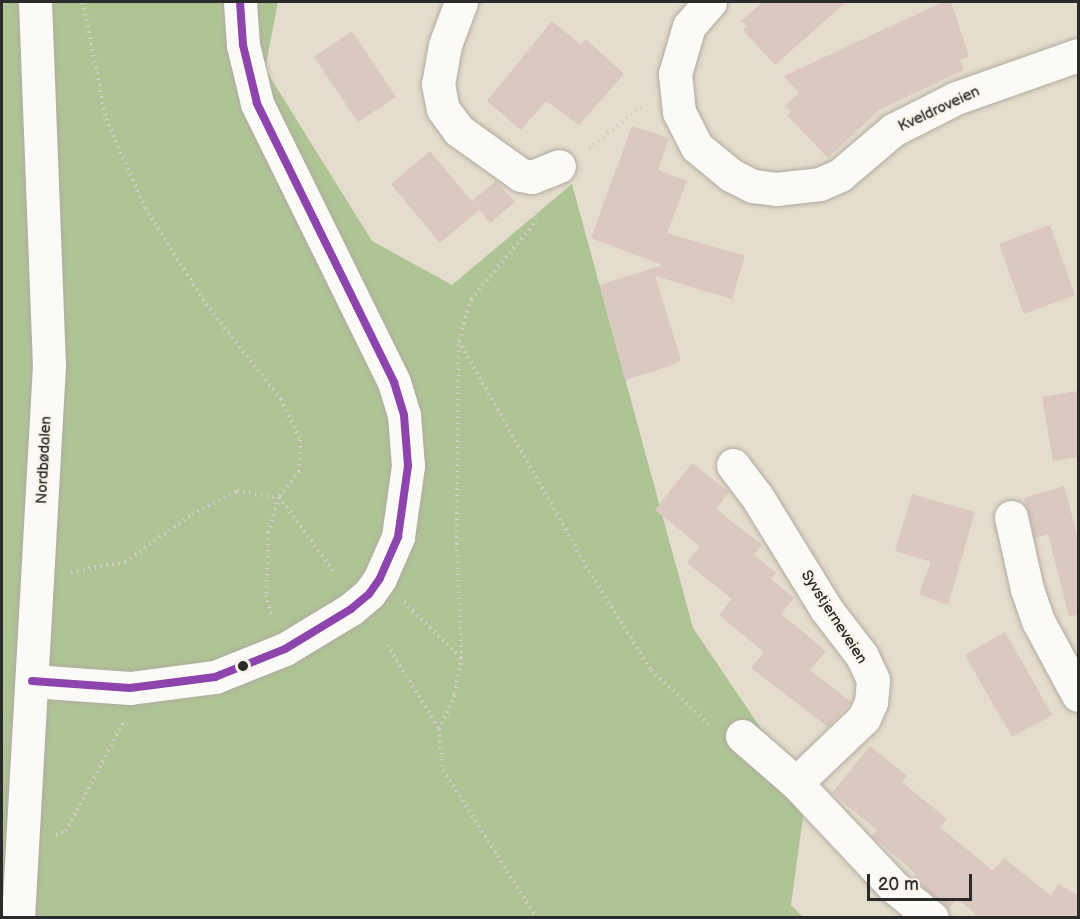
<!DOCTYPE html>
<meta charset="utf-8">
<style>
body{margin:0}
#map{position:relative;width:1080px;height:919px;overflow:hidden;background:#e4dccc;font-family:"Balsamiq Sans",sans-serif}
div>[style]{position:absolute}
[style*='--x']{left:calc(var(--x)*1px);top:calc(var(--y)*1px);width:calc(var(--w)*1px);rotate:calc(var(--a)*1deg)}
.forest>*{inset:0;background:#afc495}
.building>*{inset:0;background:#dbc8c0}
.path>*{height:4px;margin-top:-2px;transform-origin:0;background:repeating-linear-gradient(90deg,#d1cfcb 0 1.5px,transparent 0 6px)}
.roads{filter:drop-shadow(0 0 2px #b0aba1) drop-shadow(0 0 2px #b0aba1)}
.street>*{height:33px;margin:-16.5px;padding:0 16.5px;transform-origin:16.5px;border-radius:16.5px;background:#fbfaf7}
.secondary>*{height:33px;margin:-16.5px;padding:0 16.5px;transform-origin:16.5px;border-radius:16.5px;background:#fbfaf7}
.bus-1>*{height:8px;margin:-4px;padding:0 4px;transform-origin:4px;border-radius:4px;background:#8e44ad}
.dots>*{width:16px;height:16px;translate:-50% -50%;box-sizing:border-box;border:3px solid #f7f3e8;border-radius:50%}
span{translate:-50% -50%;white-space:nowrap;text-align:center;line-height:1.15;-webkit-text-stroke:4.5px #f7f3e8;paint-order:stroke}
.street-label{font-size:15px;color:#2b2b2b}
.frame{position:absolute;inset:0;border:3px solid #2b2b2b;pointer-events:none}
.scale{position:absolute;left:867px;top:874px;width:105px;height:27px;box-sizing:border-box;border:3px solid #2b2b2b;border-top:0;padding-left:8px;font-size:18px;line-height:21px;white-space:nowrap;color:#2b2b2b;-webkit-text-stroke:4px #f7f3e8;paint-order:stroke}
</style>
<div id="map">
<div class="forest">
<div style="clip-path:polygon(2px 2px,278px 2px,265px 69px,372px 241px,452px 285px,572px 184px,693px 628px,806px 795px,791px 905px,803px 917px,2px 917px)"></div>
</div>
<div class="building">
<div style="clip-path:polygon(763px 2px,846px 2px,775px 65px,743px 30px,747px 26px,741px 21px)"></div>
<div style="clip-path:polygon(943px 2px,951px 2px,969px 57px,960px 60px,964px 70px,879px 110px,828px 158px,787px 115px,791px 111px,785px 106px,799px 93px,784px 76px)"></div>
<div style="clip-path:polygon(552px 21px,581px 45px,586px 39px,624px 74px,579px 125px,546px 101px,521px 130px,487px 101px)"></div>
<div style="clip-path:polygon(352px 31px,396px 97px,358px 122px,314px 57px)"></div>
<div style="clip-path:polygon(632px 126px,669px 138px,658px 170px,687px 181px,667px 233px,745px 256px,732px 299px,655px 276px,681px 360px,673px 365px,625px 380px,600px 285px,663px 265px,591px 238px)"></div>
<div style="clip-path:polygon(430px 151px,479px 210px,440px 243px,391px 184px)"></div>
<div style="clip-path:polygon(496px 181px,515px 202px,490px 223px,472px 201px)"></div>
<div style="clip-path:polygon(1050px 225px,1075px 295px,1024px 314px,999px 244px)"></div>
<div style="clip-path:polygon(1078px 391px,1078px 457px,1053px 461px,1042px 397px)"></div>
<div style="clip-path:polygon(692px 463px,729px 492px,716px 509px,762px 545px,754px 555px,776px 573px,771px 579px,794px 598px,781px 614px,826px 651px,810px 670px,851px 702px,828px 727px,751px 668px,764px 652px,719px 615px,732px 599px,687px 563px,700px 546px,655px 510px)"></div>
<div style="clip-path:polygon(1064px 486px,1078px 538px,1078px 615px,1069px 616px,1048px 534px,1035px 538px,1024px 498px)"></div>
<div style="clip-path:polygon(912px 494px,975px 512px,948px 605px,919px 594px,931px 562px,895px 551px)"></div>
<div style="clip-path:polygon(1005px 632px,1052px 715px,1012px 737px,965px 655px)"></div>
<div style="clip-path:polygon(870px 746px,907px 776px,902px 782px,947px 819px,940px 827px,993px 871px,1004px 858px,1051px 896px,1058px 884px,1078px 895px,1078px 918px,980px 918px,957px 898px,948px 909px,913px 878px,916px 874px,872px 836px,877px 830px,832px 793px)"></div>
</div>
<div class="path">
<div style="--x:83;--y:2;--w:119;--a:78.9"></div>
<div style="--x:106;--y:119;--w:97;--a:66.3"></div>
<div style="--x:145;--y:208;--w:114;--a:57.6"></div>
<div style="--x:206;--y:304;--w:121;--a:51.7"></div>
<div style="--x:281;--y:399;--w:45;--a:65.1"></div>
<div style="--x:300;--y:440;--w:31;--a:92"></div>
<div style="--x:299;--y:471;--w:33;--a:128"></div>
<div style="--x:279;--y:497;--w:37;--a:107"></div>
<div style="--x:268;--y:532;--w:63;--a:91.8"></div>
<div style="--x:266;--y:595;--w:23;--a:75"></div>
<div style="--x:589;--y:149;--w:70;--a:-39.2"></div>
<div style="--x:459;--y:341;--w:264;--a:60.5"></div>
<div style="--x:589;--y:571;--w:117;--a:57.9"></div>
<div style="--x:651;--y:670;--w:79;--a:43"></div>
<div style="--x:71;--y:572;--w:55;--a:-10.5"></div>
<div style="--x:125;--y:562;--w:82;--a:-35.6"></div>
<div style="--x:192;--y:514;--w:51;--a:-27.1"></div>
<div style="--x:237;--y:491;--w:42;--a:8.1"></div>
<div style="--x:279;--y:497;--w:93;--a:53.7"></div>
<div style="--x:404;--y:602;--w:80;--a:44.5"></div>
<div style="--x:387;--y:645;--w:99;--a:58.2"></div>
<div style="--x:439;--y:729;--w:41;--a:84.4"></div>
<div style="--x:443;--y:770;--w:175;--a:57.6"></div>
<div style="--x:439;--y:729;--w:38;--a:-65"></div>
<div style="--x:455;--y:694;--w:36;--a:-80"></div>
<div style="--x:461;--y:659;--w:115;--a:-92"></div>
<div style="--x:457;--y:544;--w:203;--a:-89.4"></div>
<div style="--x:459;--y:341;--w:44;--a:-74.1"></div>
<div style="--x:471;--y:299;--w:97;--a:-50"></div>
<div style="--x:533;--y:225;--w:16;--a:-75"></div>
<div style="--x:56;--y:835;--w:11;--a:-22"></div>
<div style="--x:66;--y:831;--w:122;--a:-62.2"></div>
</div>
<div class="roads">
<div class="street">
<div style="--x:461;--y:2;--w:46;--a:110.4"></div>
<div style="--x:445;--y:45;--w:40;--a:100"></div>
<div style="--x:438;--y:84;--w:25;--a:79"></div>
<div style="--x:443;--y:109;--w:26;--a:54"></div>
<div style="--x:458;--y:130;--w:77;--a:35.5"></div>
<div style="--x:521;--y:175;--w:11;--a:10"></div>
<div style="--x:532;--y:177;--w:29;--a:-22"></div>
<div style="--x:710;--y:2;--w:32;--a:131"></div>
<div style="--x:689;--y:26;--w:50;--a:106.3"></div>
<div style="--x:675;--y:74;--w:38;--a:84"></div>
<div style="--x:679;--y:112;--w:39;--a:63"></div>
<div style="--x:697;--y:147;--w:44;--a:39.5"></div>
<div style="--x:731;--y:175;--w:25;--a:27"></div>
<div style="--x:753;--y:186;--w:23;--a:7"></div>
<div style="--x:776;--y:189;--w:44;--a:-6.5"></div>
<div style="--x:820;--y:184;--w:22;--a:-24"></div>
<div style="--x:840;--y:175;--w:70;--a:-40.3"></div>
<div style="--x:893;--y:130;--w:71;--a:-26.9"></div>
<div style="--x:956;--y:98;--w:129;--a:-19.4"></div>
<div style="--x:733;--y:465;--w:38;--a:53"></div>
<div style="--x:756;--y:495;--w:134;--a:58.4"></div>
<div style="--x:826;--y:609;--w:59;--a:52.5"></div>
<div style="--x:862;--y:656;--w:26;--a:65"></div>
<div style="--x:873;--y:680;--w:22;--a:95"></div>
<div style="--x:871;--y:702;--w:17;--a:114"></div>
<div style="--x:864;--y:718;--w:94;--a:136.3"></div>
<div style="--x:1011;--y:517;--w:74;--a:77.5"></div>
<div style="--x:1027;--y:589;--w:34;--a:71"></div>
<div style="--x:1038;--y:621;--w:84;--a:61.6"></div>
<div style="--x:742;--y:736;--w:72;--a:41"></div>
<div style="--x:796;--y:783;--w:143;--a:46.7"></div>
<div style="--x:894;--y:887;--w:49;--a:39.2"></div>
</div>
<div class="secondary">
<div style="--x:32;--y:681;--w:98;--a:4.1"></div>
<div style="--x:130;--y:688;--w:86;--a:-7.4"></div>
<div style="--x:215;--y:677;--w:75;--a:-21.8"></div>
<div style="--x:285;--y:649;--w:77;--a:-31.2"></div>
<div style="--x:351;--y:609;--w:23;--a:-40"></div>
<div style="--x:369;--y:594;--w:19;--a:-55"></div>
<div style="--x:380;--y:578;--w:45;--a:-66.3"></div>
<div style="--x:398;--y:537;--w:72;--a:-82"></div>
<div style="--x:408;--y:466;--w:51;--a:-94.5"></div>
<div style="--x:404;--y:415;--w:34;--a:-107"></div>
<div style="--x:394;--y:382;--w:311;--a:-116.2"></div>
<div style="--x:257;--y:103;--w:60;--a:-103.6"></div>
<div style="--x:243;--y:45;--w:43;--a:-94"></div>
<div style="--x:18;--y:918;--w:553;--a:-86.79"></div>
<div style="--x:49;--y:366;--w:364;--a:-92.2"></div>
</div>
</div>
<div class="bus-1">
<div style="--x:32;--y:681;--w:98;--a:4.1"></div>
<div style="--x:130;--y:688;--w:86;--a:-7.4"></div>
<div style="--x:215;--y:677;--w:75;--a:-21.8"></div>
<div style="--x:285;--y:649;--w:77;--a:-31.2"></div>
<div style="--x:351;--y:609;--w:23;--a:-40"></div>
<div style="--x:369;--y:594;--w:19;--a:-55"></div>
<div style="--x:380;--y:578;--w:45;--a:-66.3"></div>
<div style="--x:398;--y:537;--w:72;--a:-82"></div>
<div style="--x:408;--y:466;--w:51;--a:-94.5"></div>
<div style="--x:404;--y:415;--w:34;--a:-107"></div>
<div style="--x:394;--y:382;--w:311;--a:-116.2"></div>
<div style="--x:257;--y:103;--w:60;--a:-103.6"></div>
<div style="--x:243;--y:45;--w:43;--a:-94"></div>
</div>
<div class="dots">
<div style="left:243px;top:666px;background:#2b2b2b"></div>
</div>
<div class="street-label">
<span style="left:939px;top:109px;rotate:-25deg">Kveldroveien</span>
<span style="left:44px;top:460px;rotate:-87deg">Nordbødalen</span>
<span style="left:834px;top:617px;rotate:57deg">Syvstjerneveien</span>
</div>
<div class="frame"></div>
<div class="scale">20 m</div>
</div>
